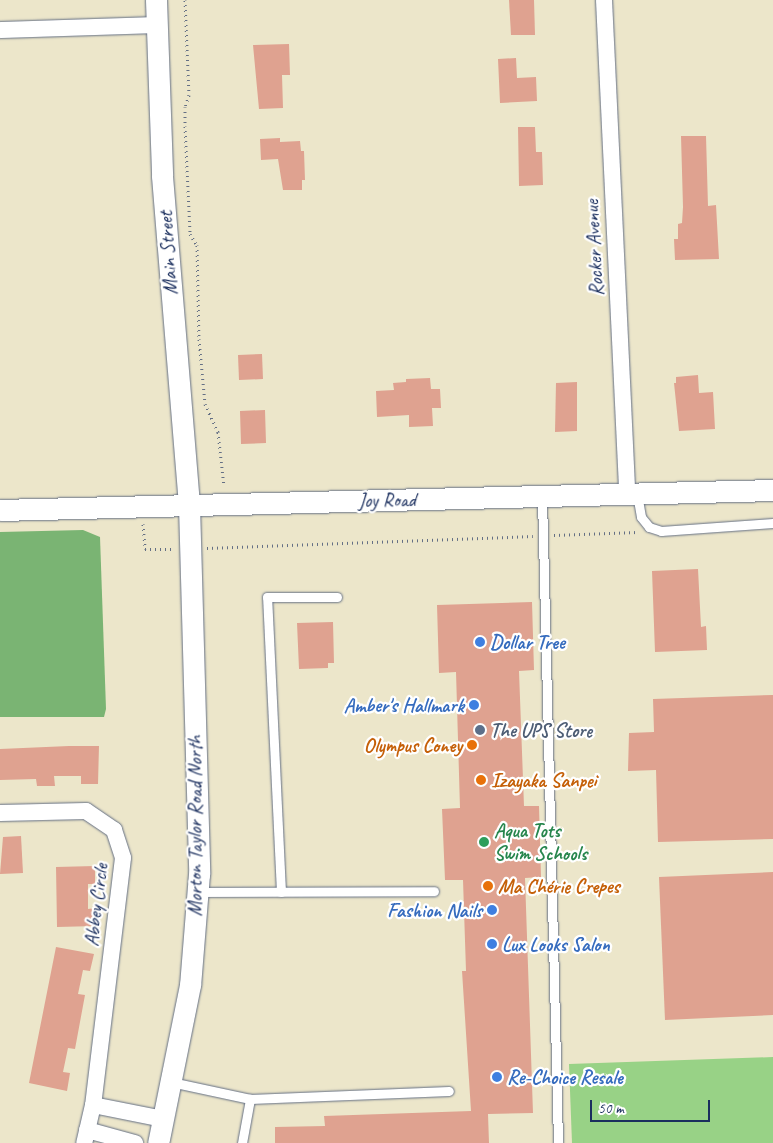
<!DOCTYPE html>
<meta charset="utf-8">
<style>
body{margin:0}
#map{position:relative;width:773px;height:1143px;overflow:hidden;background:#ece6ca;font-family:Caveat,sans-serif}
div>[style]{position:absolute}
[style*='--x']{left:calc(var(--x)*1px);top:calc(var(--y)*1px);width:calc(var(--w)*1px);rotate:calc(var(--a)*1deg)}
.green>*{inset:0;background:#98d286}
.forest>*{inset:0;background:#7ab473}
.building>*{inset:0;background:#dfa290}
.path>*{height:3px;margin-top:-1.5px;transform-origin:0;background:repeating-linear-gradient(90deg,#646f84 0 1px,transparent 0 5px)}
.roads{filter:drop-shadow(0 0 1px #646f84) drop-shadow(0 0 1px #646f84)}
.service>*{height:9px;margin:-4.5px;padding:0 4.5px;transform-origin:4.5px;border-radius:4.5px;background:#fff}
.minor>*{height:16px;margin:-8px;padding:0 8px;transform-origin:8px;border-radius:8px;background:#fff}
.tertiary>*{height:21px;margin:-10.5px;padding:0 10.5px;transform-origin:10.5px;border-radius:10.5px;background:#fff}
.dots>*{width:14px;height:14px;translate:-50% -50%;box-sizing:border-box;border:2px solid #fff;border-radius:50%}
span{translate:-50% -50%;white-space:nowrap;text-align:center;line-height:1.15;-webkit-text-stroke:4.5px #fff;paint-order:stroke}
.street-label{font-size:20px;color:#1b2f5e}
.shop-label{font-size:20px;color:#366cbe;font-weight:700}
.left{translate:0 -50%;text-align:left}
.right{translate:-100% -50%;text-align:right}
.service-label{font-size:20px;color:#4e5e75;font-weight:700}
.food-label{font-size:20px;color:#c56008;font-weight:700}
.leisure-label{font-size:20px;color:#27864d;font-weight:700}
.scale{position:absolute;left:590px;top:1100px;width:120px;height:22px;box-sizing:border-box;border:2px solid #1b2f5e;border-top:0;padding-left:6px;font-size:15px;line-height:18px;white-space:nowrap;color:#1b2f5e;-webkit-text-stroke:4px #fff;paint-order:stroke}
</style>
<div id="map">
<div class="green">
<div style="clip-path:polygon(773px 1057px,773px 1143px,572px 1143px,569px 1064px)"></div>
</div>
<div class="forest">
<div style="clip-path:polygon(83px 530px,100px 537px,106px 709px,104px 717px,0 717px,0 532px)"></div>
</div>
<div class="building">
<div style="clip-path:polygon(509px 0,534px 0,535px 35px,511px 35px)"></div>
<div style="clip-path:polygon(289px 44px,290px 75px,282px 75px,283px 108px,259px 109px,253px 45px)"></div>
<div style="clip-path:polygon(516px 58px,517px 78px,536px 77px,537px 101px,500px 103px,498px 59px)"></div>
<div style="clip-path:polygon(518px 127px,535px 127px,536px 152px,542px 152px,543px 185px,519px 186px)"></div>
<div style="clip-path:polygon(681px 136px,706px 136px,708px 206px,716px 205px,719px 259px,675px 260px,674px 239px,678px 239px,678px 224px,682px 223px,683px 207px)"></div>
<div style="clip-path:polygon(280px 138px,280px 142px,300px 141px,301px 151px,304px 151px,305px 180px,302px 180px,302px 190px,283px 190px,278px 159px,261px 160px,260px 139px)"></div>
<div style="clip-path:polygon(262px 354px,263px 379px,239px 380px,238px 355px)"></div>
<div style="clip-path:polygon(698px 375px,699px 393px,713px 392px,715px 429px,679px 431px,674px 383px,676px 383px,676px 377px)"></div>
<div style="clip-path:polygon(430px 378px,431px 389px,440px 389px,441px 408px,432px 408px,433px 426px,409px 427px,409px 415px,377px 417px,376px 391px,394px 390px,393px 383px,406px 382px,406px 379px)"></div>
<div style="clip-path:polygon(577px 382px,577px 431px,555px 432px,556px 383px)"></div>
<div style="clip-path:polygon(265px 410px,266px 443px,241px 444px,240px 411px)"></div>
<div style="clip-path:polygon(698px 569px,701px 627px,706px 626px,707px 650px,655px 652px,652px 571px)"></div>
<div style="clip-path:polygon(532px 602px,534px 670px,519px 671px,524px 806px,539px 806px,541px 877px,525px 878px,533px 1113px,488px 1114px,489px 1143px,275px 1143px,275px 1127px,325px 1126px,324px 1116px,471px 1111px,462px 971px,466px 971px,463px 880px,445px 880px,442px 809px,460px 808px,456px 672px,439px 673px,437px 605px)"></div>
<div style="clip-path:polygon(333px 622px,334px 663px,328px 663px,328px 668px,299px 669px,297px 623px)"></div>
<div style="clip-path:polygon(773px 695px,773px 839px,658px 842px,656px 770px,628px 771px,629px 733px,654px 732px,653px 699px)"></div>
<div style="clip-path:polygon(69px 746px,99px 746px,98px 784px,81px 784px,81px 776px,54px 776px,55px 786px,37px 786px,36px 779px,0 780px,0 749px)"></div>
<div style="clip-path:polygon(21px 836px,23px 873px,0 874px,3px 837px)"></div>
<div style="clip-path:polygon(95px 866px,95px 884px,88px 884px,88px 909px,96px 908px,96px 926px,57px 927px,56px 867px)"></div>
<div style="clip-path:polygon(773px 872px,773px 1015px,665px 1020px,659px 877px)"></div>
<div style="clip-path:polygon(56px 947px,94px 954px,90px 971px,83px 970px,78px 994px,85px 995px,75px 1049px,68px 1048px,63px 1072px,70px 1073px,67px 1091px,29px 1083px)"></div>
</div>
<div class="path">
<div style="--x:185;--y:0;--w:95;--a:87.6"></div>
<div style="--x:189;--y:95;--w:13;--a:108"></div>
<div style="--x:185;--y:107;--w:19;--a:90"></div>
<div style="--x:185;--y:126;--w:108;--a:87.3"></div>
<div style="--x:190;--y:234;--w:13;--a:58"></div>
<div style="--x:197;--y:245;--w:94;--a:88.8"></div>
<div style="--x:199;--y:339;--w:65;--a:84.7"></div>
<div style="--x:205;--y:404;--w:31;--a:65"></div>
<div style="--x:218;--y:432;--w:54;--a:83.7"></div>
<div style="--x:143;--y:524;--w:25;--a:85"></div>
<div style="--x:145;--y:549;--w:28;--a:0"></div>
<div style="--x:554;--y:535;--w:84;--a:-2"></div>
<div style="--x:207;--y:548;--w:326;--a:-2.1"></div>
</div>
<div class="roads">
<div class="service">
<div style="--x:637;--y:494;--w:23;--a:80"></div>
<div style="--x:641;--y:517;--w:13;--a:51"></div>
<div style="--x:649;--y:527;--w:13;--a:18"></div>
<div style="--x:661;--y:531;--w:112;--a:-4.1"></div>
<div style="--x:542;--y:497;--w:646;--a:88.58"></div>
<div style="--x:198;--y:892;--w:236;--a:-0.2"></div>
<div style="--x:281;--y:892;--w:295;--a:-92.7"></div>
<div style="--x:267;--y:597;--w:70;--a:0"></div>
<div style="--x:171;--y:1082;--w:81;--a:12.1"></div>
<div style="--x:250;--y:1099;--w:199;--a:-2.3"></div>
<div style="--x:242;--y:1143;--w:45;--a:-79.7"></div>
</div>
<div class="minor">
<div style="--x:604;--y:0;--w:495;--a:87.3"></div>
<div style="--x:0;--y:30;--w:157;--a:-1.8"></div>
<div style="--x:0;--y:813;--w:86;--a:-1.3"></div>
<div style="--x:86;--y:811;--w:34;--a:34"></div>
<div style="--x:114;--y:830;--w:29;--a:72"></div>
<div style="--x:123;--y:858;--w:249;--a:96.9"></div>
<div style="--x:93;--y:1105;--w:39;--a:103"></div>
<div style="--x:93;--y:1105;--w:71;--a:11.3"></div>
<div style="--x:87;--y:1130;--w:50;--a:15.2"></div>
</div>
<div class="tertiary">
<div style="--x:156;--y:0;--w:176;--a:88"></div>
<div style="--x:162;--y:176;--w:330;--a:85.3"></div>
<div style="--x:189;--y:505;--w:369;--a:88.4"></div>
<div style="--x:199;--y:874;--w:111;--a:94.6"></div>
<div style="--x:190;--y:985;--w:161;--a:101.4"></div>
<div style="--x:0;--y:510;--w:773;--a:-1.48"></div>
</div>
</div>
<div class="dots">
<div style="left:480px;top:642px;background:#3f7fe0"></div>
<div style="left:474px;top:705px;background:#3f7fe0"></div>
<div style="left:480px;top:730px;background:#5c6f8a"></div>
<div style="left:472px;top:745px;background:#e8710a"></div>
<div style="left:481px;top:780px;background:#e8710a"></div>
<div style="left:484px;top:842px;background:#2e9e5b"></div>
<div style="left:488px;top:886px;background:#e8710a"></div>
<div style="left:492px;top:910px;background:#3f7fe0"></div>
<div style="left:492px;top:944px;background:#3f7fe0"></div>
<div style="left:497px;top:1077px;background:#3f7fe0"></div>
</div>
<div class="street-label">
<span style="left:594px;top:248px;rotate:-93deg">Rocker Avenue</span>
<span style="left:168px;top:253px;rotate:-94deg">Main Street</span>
<span style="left:387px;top:500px;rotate:-1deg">Joy Road</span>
<span style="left:195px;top:826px;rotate:-90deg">Morton Taylor Road North</span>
<span style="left:96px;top:905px;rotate:-83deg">Abbey Circle</span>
</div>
<div class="shop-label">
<span class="left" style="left:490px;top:642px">Dollar Tree</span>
<span class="right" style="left:464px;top:705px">Amber's Hallmark</span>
<span class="right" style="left:482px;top:910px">Fashion Nails</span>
<span class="left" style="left:502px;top:944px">Lux Looks Salon</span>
<span class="left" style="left:507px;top:1077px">Re-Choice Resale</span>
</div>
<div class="service-label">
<span class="left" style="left:490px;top:730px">The UPS Store</span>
</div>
<div class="food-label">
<span class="right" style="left:462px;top:745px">Olympus Coney</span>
<span class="left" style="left:491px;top:780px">Izayaka Sanpei</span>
<span class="left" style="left:498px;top:886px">Ma Chérie Crepes</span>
</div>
<div class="leisure-label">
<span class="left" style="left:494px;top:842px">Aqua Tots<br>Swim Schools</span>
</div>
<div class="scale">50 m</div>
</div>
